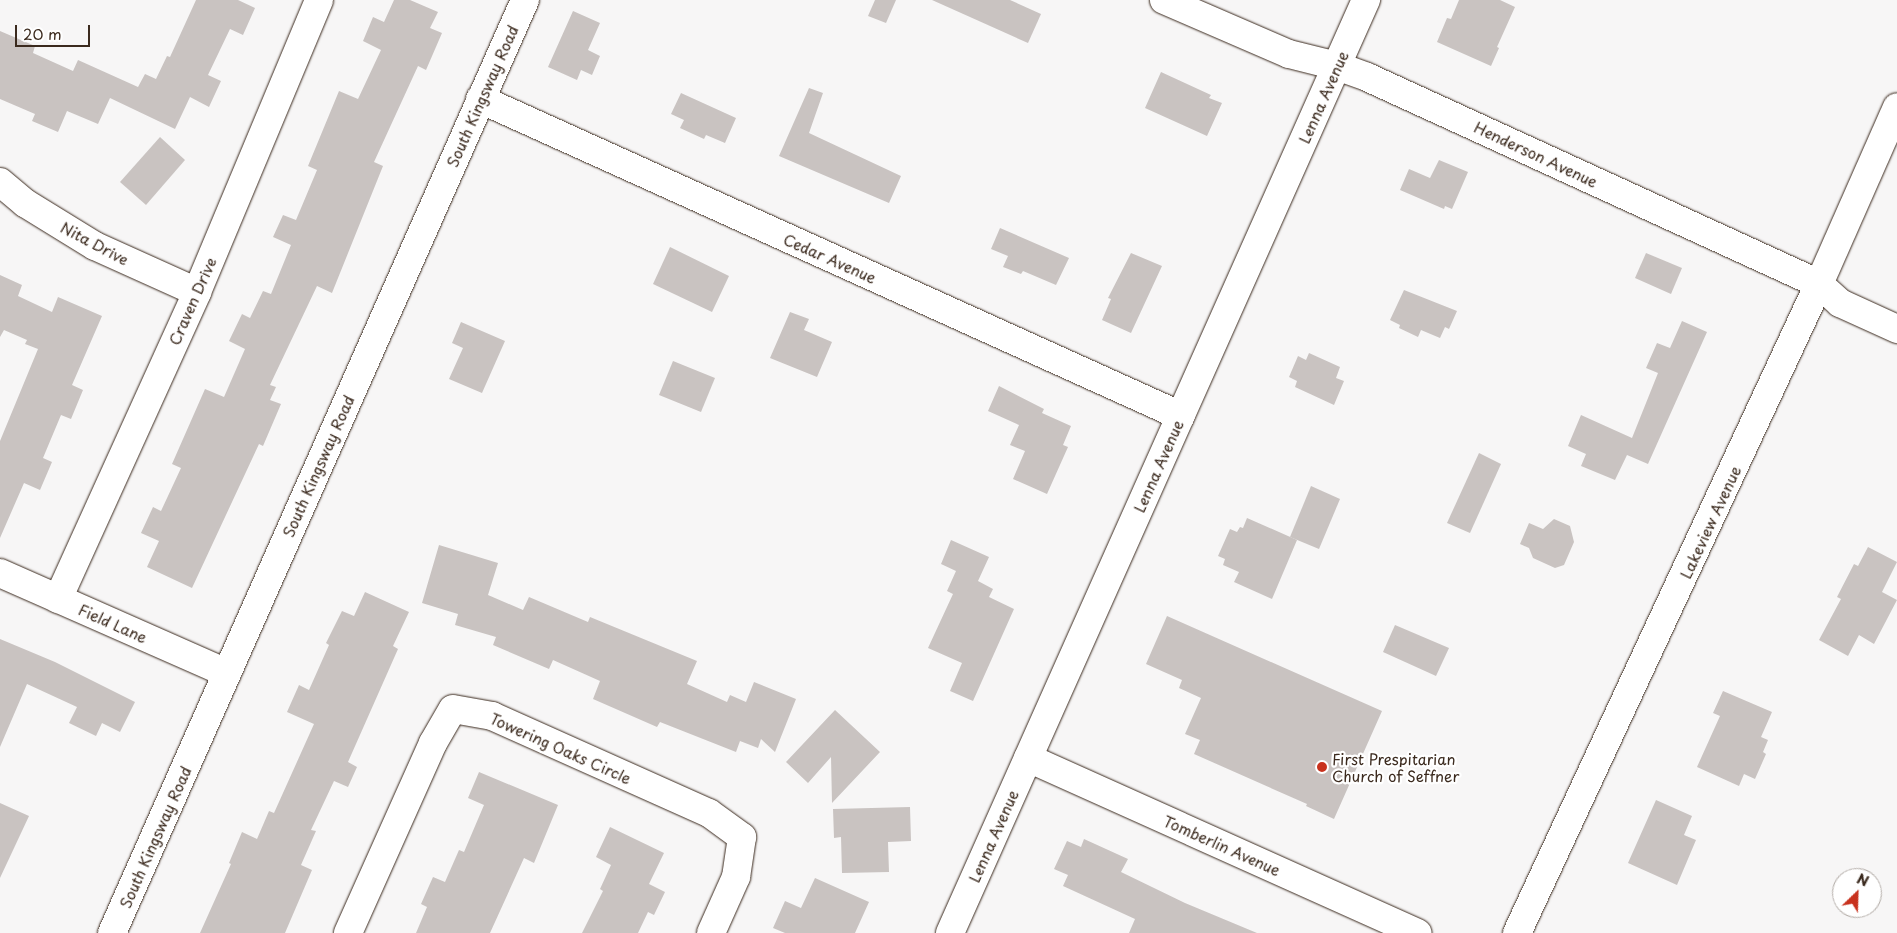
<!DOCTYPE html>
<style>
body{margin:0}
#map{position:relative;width:1897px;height:933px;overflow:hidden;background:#f7f6f6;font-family:"Playpen Sans",sans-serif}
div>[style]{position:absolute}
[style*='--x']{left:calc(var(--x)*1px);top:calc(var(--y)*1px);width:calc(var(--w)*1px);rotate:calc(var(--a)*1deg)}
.building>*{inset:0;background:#c9c3c1}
.roads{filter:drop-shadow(0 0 1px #3b2a1e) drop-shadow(0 0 1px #3b2a1e)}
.minor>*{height:28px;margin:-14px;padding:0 14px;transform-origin:14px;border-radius:14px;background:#fff}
.tertiary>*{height:28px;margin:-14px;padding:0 14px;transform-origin:14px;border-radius:14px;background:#fff}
.dots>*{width:14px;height:14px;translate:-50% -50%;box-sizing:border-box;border:2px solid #fff;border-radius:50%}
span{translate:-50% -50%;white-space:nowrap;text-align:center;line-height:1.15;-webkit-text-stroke:4.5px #fff;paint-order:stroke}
.street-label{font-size:15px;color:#3b2a1e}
.poi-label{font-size:15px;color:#3b2a1e}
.left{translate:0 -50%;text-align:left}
.north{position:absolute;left:1832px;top:868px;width:50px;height:50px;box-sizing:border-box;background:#fff;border:1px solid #b1aaa5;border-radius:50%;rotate:24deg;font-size:14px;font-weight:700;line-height:20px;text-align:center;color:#3b2a1e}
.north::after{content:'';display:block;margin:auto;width:18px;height:22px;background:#c8321e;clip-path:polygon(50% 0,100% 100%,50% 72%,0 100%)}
.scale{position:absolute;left:15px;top:25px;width:75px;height:22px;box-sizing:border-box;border:2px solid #3b2a1e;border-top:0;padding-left:6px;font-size:15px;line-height:18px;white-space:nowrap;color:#3b2a1e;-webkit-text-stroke:4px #fff;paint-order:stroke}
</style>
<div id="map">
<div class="building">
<div style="clip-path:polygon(196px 0,238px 0,255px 8px,243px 35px,230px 29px,208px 75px,221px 81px,209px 107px,190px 97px,175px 129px,110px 98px,98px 124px,67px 111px,58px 132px,32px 121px,35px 114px,0 99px,0 31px,35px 46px,33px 53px,73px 71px,78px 60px,138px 87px,145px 74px,156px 79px,167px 56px,170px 57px)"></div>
<div style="clip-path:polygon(394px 0,410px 0,438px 12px,430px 28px,442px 33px,426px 70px,418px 66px,374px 162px,383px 166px,332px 293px,317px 286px,270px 385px,276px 387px,270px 400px,281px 404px,263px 446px,259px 444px,192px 588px,147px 567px,159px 541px,141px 533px,153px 507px,161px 511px,181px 468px,172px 464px,205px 389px,224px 397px,245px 349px,229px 341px,242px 314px,250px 318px,263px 291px,271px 294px,291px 245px,273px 237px,283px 215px,296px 220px,317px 170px,308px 166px,339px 91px,358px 99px,381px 50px,363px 41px,373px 17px,384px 22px)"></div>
<div style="clip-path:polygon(875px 0,896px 0,886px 23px,868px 16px)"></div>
<div style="clip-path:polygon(932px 0,1010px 0,1041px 14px,1028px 43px)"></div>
<div style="clip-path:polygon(1459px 0,1500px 0,1515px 7px,1497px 47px,1499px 48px,1491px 66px,1437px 42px,1447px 18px,1451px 19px)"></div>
<div style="clip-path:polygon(573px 11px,600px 23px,588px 50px,600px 56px,592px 75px,581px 70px,577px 80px,548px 67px)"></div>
<div style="clip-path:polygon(1161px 72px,1211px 95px,1209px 98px,1222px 103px,1207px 136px,1145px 108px)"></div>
<div style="clip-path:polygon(809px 88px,823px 93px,809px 133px,901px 176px,889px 203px,779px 156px)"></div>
<div style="clip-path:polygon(681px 93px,736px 118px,725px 143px,706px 135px,704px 139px,680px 128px,684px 120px,671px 114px)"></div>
<div style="clip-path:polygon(160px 137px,185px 160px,146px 205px,120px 182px)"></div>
<div style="clip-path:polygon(1439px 160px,1468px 172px,1452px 209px,1445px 206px,1444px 209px,1400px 190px,1409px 169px,1430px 178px)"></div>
<div style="clip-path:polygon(1000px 228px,1069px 258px,1056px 285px,1023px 271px,1021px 274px,1003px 267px,1008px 256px,991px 249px)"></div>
<div style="clip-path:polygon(670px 247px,729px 276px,712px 312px,653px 284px)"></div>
<div style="clip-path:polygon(1131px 253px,1162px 266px,1131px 333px,1102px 320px,1111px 299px,1108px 298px)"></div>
<div style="clip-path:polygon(1646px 253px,1682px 268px,1671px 294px,1635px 278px)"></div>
<div style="clip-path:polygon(0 275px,22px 285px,18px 296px,52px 312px,58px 297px,102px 316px,72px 385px,83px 390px,71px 419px,61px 415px,43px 458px,52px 462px,40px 490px,24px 483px,0 538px,0 441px,38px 349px,25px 344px,27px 340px,4px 330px,0 337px)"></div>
<div style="clip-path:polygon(1404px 290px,1457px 311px,1449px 329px,1445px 327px,1440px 338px,1421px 330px,1418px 337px,1399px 328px,1400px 325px,1390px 320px)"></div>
<div style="clip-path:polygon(790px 312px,809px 319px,804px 330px,832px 342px,817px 377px,770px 358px)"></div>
<div style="clip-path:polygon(1682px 321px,1707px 332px,1648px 464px,1627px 455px,1615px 480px,1581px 466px,1586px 454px,1568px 446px,1581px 415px,1632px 438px,1658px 373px,1646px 368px,1657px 343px,1670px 348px)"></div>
<div style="clip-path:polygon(461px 322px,505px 341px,482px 393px,449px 379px,463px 348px,452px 343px)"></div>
<div style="clip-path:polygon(1309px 353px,1340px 367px,1336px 378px,1344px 381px,1334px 405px,1295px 387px,1297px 381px,1289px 377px,1298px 356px,1306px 360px)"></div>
<div style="clip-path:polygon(673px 361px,715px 378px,701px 412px,659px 395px)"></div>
<div style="clip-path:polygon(999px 386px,1044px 409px,1042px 413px,1071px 426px,1063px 445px,1068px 447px,1047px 494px,1013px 479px,1025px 451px,1010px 445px,1019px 425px,988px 411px)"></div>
<div style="clip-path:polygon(1479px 453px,1501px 464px,1470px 533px,1447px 523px)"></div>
<div style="clip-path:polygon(1311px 486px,1340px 499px,1319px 549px,1290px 537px)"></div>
<div style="clip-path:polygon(1247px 518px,1297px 540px,1272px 599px,1234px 582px,1239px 572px,1223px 565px,1225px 559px,1218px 556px,1230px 529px,1237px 532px,1240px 527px,1243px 528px)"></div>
<div style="clip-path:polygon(1554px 519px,1570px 526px,1574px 542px,1564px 565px,1555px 568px,1533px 558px,1529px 548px,1520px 544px,1529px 523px,1543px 529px)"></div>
<div style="clip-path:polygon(951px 540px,989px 557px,978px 581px,993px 589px,989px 597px,1014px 609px,973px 701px,950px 691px,962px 663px,928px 648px,953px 594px,947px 591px,956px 571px,941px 564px)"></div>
<div style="clip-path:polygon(439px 545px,498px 563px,488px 595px,523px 610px,529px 597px,588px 622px,590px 617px,697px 661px,687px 684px,727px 702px,730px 695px,746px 702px,754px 682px,796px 699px,775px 752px,761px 739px,758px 748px,740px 741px,736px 752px,660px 722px,657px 727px,593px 699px,600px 681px,553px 660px,549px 669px,493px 645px,496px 637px,455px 625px,458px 614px,422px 603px)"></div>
<div style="clip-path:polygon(1868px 547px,1897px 562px,1882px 592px,1897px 600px,1874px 644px,1859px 635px,1848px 656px,1819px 640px,1841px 599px,1837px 597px,1854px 564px,1858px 566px)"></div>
<div style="clip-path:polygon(365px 592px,409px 612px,393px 646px,398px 649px,348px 762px,357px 767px,348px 787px,334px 781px,311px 830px,316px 831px,301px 865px,312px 870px,285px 933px,200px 933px,231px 864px,229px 863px,242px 832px,257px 839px,269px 811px,274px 813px,314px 724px,287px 712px,299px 685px,309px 690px,329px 645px,326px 643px,342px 611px,354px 616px)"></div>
<div style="clip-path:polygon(1167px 616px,1382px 711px,1334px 819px,1306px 806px,1307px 804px,1194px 754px,1200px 740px,1185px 734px,1201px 698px,1179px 688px,1182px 680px,1146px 664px)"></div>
<div style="clip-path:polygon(1395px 625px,1449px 648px,1436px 676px,1383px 652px)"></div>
<div style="clip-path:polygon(0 639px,55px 662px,135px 702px,120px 732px,102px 723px,96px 736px,69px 723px,77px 707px,27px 684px,0 747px)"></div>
<div style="clip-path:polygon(1723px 691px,1772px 712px,1761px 737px,1768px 740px,1763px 752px,1766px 754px,1755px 779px,1744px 774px,1739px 786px,1697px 767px,1720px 716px,1713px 713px)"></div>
<div style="clip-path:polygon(835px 710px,880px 752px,832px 803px,831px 757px,808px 783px,786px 762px)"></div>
<div style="clip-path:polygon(479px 772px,558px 805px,534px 863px,524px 858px,490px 933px,416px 933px,427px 907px,421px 904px,433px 877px,445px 882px,459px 850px,464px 852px,484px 805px,468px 798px)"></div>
<div style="clip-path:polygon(1656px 800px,1692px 816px,1684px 835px,1696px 840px,1677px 885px,1628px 863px)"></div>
<div style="clip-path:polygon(0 803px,29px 816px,0 878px)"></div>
<div style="clip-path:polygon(910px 807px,911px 841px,888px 842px,889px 872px,842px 873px,841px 837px,834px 838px,833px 809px)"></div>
<div style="clip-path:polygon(610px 827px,664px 853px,649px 884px,665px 892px,654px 915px,648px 912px,638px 933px,582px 933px,603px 891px,600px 889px,611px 865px,596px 857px)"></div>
<div style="clip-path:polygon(1084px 839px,1128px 859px,1121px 872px,1185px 903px,1257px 933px,1129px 933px,1135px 919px,1063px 886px,1068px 875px,1054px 869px,1067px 841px,1081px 847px)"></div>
<div style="clip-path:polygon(815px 878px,869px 902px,855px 933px,785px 933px,773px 928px,785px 901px,801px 908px)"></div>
</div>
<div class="roads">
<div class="minor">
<div style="--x:1164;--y:0;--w:136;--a:23.4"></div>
<div style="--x:1289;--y:54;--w:49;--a:14"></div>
<div style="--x:1337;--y:66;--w:32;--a:20"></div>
<div style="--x:1367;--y:77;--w:497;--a:24.6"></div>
<div style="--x:1819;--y:284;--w:28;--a:42"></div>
<div style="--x:1840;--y:303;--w:63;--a:24.5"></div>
<div style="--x:480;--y:99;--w:769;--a:24.33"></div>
<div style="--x:0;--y:182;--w:33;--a:40"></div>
<div style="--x:25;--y:203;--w:82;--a:31.6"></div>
<div style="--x:95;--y:246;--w:112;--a:24.3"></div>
<div style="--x:0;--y:573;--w:248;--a:23.8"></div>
<div style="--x:58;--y:599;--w:337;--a:-65.6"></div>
<div style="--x:197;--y:292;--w:316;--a:-67.3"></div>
<div style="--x:1028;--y:758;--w:427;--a:24.2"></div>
<div style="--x:348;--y:933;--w:208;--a:-65.9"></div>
<div style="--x:433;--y:743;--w:39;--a:-60"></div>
<div style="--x:453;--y:709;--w:40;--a:10"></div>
<div style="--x:492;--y:716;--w:238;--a:24.1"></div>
<div style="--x:709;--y:813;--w:41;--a:36"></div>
<div style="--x:742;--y:837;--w:40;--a:98.5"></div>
<div style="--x:736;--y:877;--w:61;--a:114.1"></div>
<div style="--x:950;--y:933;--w:1022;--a:-65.97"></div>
<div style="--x:1517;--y:933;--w:716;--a:-65.05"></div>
<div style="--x:1819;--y:284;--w:193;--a:-66.2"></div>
</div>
<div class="tertiary">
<div style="--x:112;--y:933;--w:1020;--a:-66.12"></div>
</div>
</div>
<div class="dots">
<div style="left:1322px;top:767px;background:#c8321e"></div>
</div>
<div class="street-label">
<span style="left:482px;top:96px;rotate:-66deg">South Kingsway Road</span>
<span style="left:1323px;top:97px;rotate:-66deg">Lenna Avenue</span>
<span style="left:1536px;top:154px;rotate:25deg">Henderson Avenue</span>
<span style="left:95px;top:243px;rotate:28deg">Nita Drive</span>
<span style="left:830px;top:258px;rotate:24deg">Cedar Avenue</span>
<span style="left:192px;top:301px;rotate:-66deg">Craven Drive</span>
<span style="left:318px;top:466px;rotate:-66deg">South Kingsway Road</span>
<span style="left:1158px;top:466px;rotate:-66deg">Lenna Avenue</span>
<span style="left:1710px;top:522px;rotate:-65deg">Lakeview Avenue</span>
<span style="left:113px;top:623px;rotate:24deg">Field Lane</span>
<span style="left:561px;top:748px;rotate:24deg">Towering Oaks Circle</span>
<span style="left:993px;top:836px;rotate:-66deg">Lenna Avenue</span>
<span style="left:155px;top:837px;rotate:-66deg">South Kingsway Road</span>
<span style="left:1222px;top:845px;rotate:24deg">Tomberlin Avenue</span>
</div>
<div class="poi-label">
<span class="left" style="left:1332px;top:767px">First Prespitarian<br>Church of Seffner</span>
</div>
<div class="north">N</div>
<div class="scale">20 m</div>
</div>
